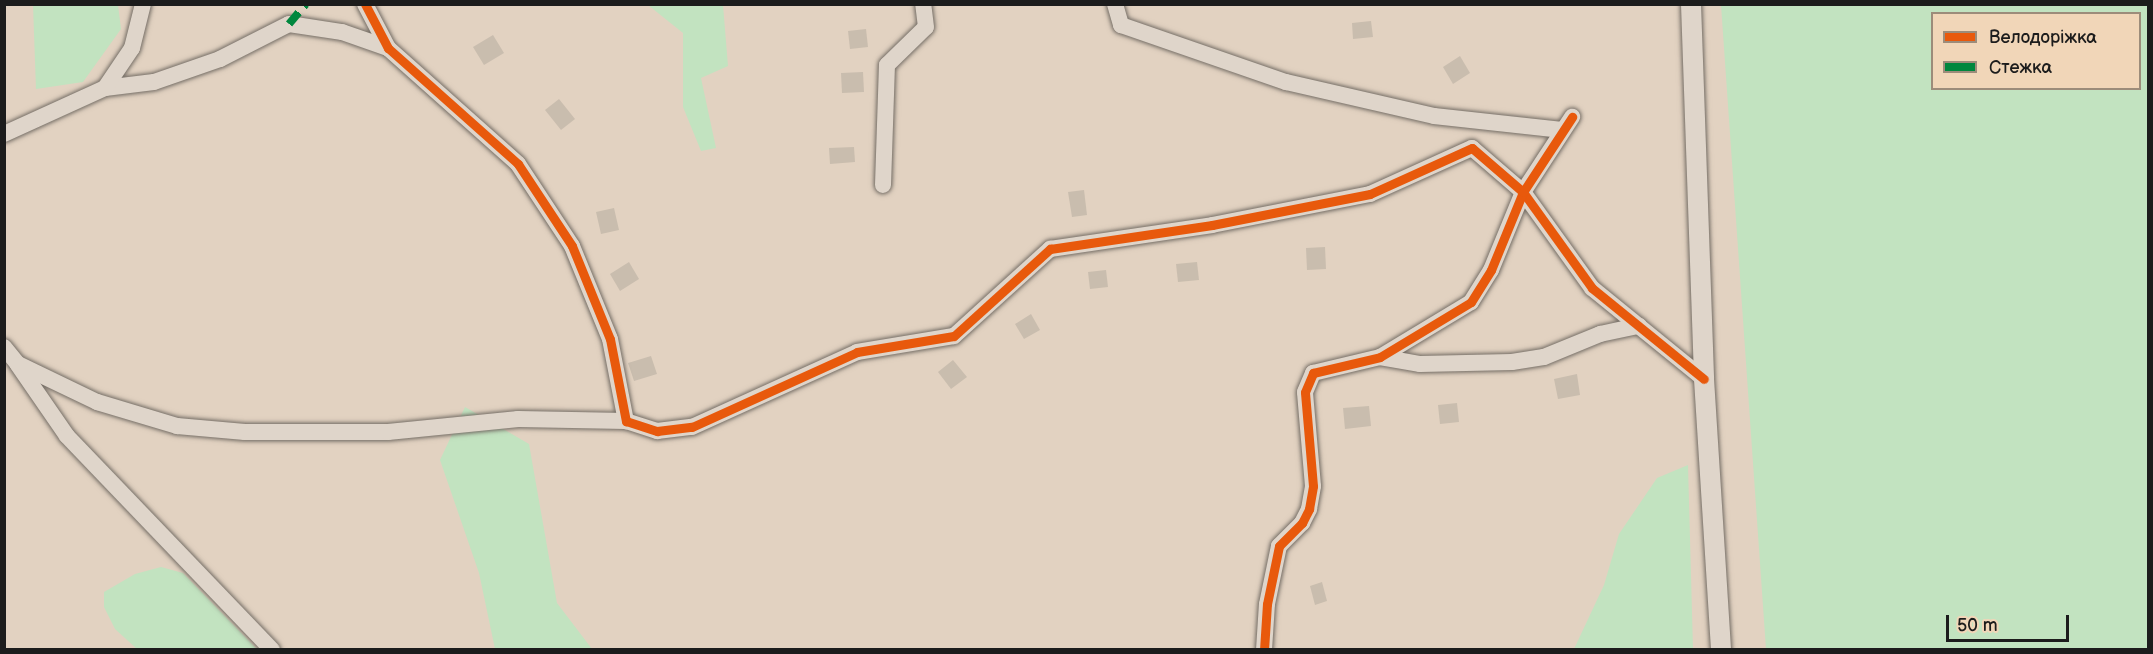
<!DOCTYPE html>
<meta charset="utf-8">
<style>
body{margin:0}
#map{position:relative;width:2153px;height:654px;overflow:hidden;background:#e2d2c1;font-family:"Balsamiq Sans",sans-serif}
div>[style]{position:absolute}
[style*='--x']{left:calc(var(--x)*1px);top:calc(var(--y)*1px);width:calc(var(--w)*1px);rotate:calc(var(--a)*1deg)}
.green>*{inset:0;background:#c2e3c0}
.building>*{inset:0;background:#c9bdae}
.roads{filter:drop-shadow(0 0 2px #756e66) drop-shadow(0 0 2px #756e66)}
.minor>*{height:16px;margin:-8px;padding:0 8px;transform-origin:8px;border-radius:8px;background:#dfd5ca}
.tertiary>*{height:20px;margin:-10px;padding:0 10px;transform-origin:10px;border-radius:10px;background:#dfd5ca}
.quiet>*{height:8px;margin-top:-4px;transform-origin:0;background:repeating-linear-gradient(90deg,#00873e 0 15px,transparent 0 23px)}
.cycleway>*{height:9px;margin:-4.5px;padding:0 4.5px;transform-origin:4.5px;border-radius:4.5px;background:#e8590c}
span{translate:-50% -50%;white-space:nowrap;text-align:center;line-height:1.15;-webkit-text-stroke:4.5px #f1d6b8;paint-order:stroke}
.frame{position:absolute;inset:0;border:6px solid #1c1c1c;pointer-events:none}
.legend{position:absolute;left:1931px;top:12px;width:210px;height:78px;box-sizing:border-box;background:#f1d6b8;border:2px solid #9c8c7a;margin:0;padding:8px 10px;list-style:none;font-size:18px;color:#1c1c1c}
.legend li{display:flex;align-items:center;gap:12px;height:30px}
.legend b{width:30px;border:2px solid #9c8c7a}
.scale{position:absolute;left:1946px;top:615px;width:123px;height:27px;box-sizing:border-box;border:3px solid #1c1c1c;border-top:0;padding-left:8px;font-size:18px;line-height:21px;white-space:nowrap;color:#1c1c1c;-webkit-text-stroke:4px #f1d6b8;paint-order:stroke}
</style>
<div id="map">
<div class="green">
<div style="clip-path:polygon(33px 5px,118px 5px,121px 29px,83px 82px,36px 89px)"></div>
<div style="clip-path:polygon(648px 5px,723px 5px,728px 66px,701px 78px,716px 148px,701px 151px,683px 107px,683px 33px)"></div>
<div style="clip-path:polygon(evenodd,1721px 5px,2148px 5px,2148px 649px,1766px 649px,1721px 5px,1932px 14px,2140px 14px,2140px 88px,1932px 88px,1932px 14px)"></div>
<div style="clip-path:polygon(465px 407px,529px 444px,557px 603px,592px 649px,495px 649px,479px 573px,440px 460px)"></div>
<div style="clip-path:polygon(1688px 465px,1693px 649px,1574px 649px,1604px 585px,1619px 534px,1657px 478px)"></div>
<div style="clip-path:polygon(161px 567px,183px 573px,257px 649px,137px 649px,115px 629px,104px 607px,104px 592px,135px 574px)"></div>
</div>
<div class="building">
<div style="clip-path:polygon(1371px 21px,1373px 37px,1353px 39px,1352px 23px)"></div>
<div style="clip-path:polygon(866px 29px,868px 47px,850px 49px,848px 31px)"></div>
<div style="clip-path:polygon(493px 35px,504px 53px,484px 65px,473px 47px)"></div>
<div style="clip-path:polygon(1460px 56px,1470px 73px,1453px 84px,1443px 67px)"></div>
<div style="clip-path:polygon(863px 72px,864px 92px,842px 93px,841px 73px)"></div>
<div style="clip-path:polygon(559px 99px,575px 119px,561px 130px,545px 110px)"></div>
<div style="clip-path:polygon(854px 147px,855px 162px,830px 164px,829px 148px)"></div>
<div style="clip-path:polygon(1084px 190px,1087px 215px,1072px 217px,1068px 192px)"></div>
<div style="clip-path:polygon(614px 208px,619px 230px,601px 234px,596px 212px)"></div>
<div style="clip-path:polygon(1325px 247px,1326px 269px,1307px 270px,1306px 248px)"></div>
<div style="clip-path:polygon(629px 262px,639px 279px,620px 291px,610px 274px)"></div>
<div style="clip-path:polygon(1197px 262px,1199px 280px,1178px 282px,1176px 264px)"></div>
<div style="clip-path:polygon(1106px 270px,1108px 287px,1090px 289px,1088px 272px)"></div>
<div style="clip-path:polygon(1031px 314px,1040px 330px,1024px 339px,1015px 324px)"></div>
<div style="clip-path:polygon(651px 356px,657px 374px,634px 381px,628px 363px)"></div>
<div style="clip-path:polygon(953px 360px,967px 377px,951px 389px,938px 372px)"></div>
<div style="clip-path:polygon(1577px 374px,1580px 395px,1558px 399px,1554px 379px)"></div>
<div style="clip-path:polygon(1457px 403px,1459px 422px,1440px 424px,1438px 405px)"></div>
<div style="clip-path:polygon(1369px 406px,1371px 426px,1345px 429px,1343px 408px)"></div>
<div style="clip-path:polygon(1322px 582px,1327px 601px,1315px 605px,1310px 586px)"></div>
</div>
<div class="roads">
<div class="minor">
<div style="--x:365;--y:4;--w:50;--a:62.4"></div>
<div style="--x:388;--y:48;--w:174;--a:41.7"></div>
<div style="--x:518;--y:164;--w:98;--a:56.6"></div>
<div style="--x:572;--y:246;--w:100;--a:67.8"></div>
<div style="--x:610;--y:339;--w:84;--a:79"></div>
<div style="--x:626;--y:421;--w:33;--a:18"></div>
<div style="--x:657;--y:431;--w:35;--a:-7"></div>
<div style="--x:692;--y:427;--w:181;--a:-24.4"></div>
<div style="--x:857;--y:352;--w:98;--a:-9.4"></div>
<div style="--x:954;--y:336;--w:130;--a:-42.2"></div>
<div style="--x:1050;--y:249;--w:164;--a:-8.4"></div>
<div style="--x:1212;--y:225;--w:161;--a:-11.1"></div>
<div style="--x:1370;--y:194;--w:112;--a:-24.3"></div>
<div style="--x:1472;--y:148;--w:67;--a:40.8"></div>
<div style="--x:1523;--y:192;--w:118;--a:54.3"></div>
<div style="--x:1592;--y:288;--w:144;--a:39.1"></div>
<div style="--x:1115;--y:4;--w:22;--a:74"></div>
<div style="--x:1121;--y:25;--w:175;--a:19.1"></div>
<div style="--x:1286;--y:82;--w:152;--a:12.9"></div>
<div style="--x:1434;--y:116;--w:129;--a:6.2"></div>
<div style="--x:105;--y:88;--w:49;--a:-7"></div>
<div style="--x:154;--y:82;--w:70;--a:-19.2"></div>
<div style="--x:220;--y:59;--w:77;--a:-26.9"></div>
<div style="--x:289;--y:24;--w:54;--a:8.6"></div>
<div style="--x:342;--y:32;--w:49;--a:19.2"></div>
<div style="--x:4;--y:134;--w:111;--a:-24.5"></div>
<div style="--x:105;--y:88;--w:48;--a:-56"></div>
<div style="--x:132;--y:48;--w:45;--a:-76"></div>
<div style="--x:883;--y:185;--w:120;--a:-88.1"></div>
<div style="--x:887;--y:65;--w:54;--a:-44.3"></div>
<div style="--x:926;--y:27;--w:23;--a:-97"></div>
<div style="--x:4;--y:347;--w:22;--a:51"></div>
<div style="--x:18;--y:364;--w:88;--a:25.7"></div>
<div style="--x:97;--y:402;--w:84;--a:16.7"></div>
<div style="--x:177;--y:426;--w:68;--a:5"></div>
<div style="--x:245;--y:432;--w:143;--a:0"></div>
<div style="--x:388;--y:432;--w:131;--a:-5.7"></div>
<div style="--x:518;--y:419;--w:108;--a:1.1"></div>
<div style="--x:1380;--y:357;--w:41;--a:9.9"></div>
<div style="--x:1420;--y:364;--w:92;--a:-1.2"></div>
<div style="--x:1512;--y:362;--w:32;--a:-9"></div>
<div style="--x:1544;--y:357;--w:61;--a:-22.3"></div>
<div style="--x:1600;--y:334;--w:40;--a:-12"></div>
<div style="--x:18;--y:365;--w:86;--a:55.4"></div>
<div style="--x:67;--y:436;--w:296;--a:46.2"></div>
<div style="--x:1264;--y:650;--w:46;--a:-86.3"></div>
<div style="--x:1267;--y:604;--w:59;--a:-78.3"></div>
<div style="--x:1279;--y:546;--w:33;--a:-45"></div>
<div style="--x:1302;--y:523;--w:16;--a:-63"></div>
<div style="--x:1309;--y:509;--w:23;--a:-80"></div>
<div style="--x:1313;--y:486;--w:94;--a:-94.9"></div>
<div style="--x:1305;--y:392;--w:21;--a:-67"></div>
<div style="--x:1313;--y:373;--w:69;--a:-13.4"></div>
<div style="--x:1380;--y:357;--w:106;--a:-31.1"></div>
<div style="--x:1471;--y:302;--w:38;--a:-58"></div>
<div style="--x:1491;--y:270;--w:84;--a:-67.7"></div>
<div style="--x:1523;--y:192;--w:90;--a:-56.8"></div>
</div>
<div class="tertiary">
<div style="--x:1691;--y:4;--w:375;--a:88"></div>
<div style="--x:1704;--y:379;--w:272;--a:86.4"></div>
</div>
</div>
<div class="quiet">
<div style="--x:289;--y:24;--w:26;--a:-50"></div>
</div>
<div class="cycleway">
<div style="--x:365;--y:4;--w:50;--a:62.4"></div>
<div style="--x:388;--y:48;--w:174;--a:41.7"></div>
<div style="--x:518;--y:164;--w:98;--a:56.6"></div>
<div style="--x:572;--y:246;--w:100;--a:67.8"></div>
<div style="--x:610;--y:339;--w:84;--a:79"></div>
<div style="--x:626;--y:421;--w:33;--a:18"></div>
<div style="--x:657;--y:431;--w:35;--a:-7"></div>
<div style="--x:692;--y:427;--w:181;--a:-24.4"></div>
<div style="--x:857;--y:352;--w:98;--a:-9.4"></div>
<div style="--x:954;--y:336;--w:130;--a:-42.2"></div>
<div style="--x:1050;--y:249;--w:164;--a:-8.4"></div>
<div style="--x:1212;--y:225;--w:161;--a:-11.1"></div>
<div style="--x:1370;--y:194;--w:112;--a:-24.3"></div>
<div style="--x:1472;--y:148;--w:67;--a:40.8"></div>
<div style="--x:1523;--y:192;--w:118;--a:54.3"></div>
<div style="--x:1592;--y:288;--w:144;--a:39.1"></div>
<div style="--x:1264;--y:650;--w:46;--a:-86.3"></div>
<div style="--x:1267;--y:604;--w:59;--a:-78.3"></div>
<div style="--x:1279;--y:546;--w:33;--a:-45"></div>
<div style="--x:1302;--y:523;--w:16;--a:-63"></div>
<div style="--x:1309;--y:509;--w:23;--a:-80"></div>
<div style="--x:1313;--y:486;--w:94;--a:-94.9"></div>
<div style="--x:1305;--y:392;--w:21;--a:-67"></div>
<div style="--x:1313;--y:373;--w:69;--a:-13.4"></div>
<div style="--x:1380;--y:357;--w:106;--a:-31.1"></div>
<div style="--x:1471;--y:302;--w:38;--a:-58"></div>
<div style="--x:1491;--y:270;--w:84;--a:-67.7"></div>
<div style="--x:1523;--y:192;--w:90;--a:-56.8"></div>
</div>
<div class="frame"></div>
<ul class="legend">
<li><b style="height:8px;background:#e8590c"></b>Велодоріжка</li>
<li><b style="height:8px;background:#00873e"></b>Стежка</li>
</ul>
<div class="scale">50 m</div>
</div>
